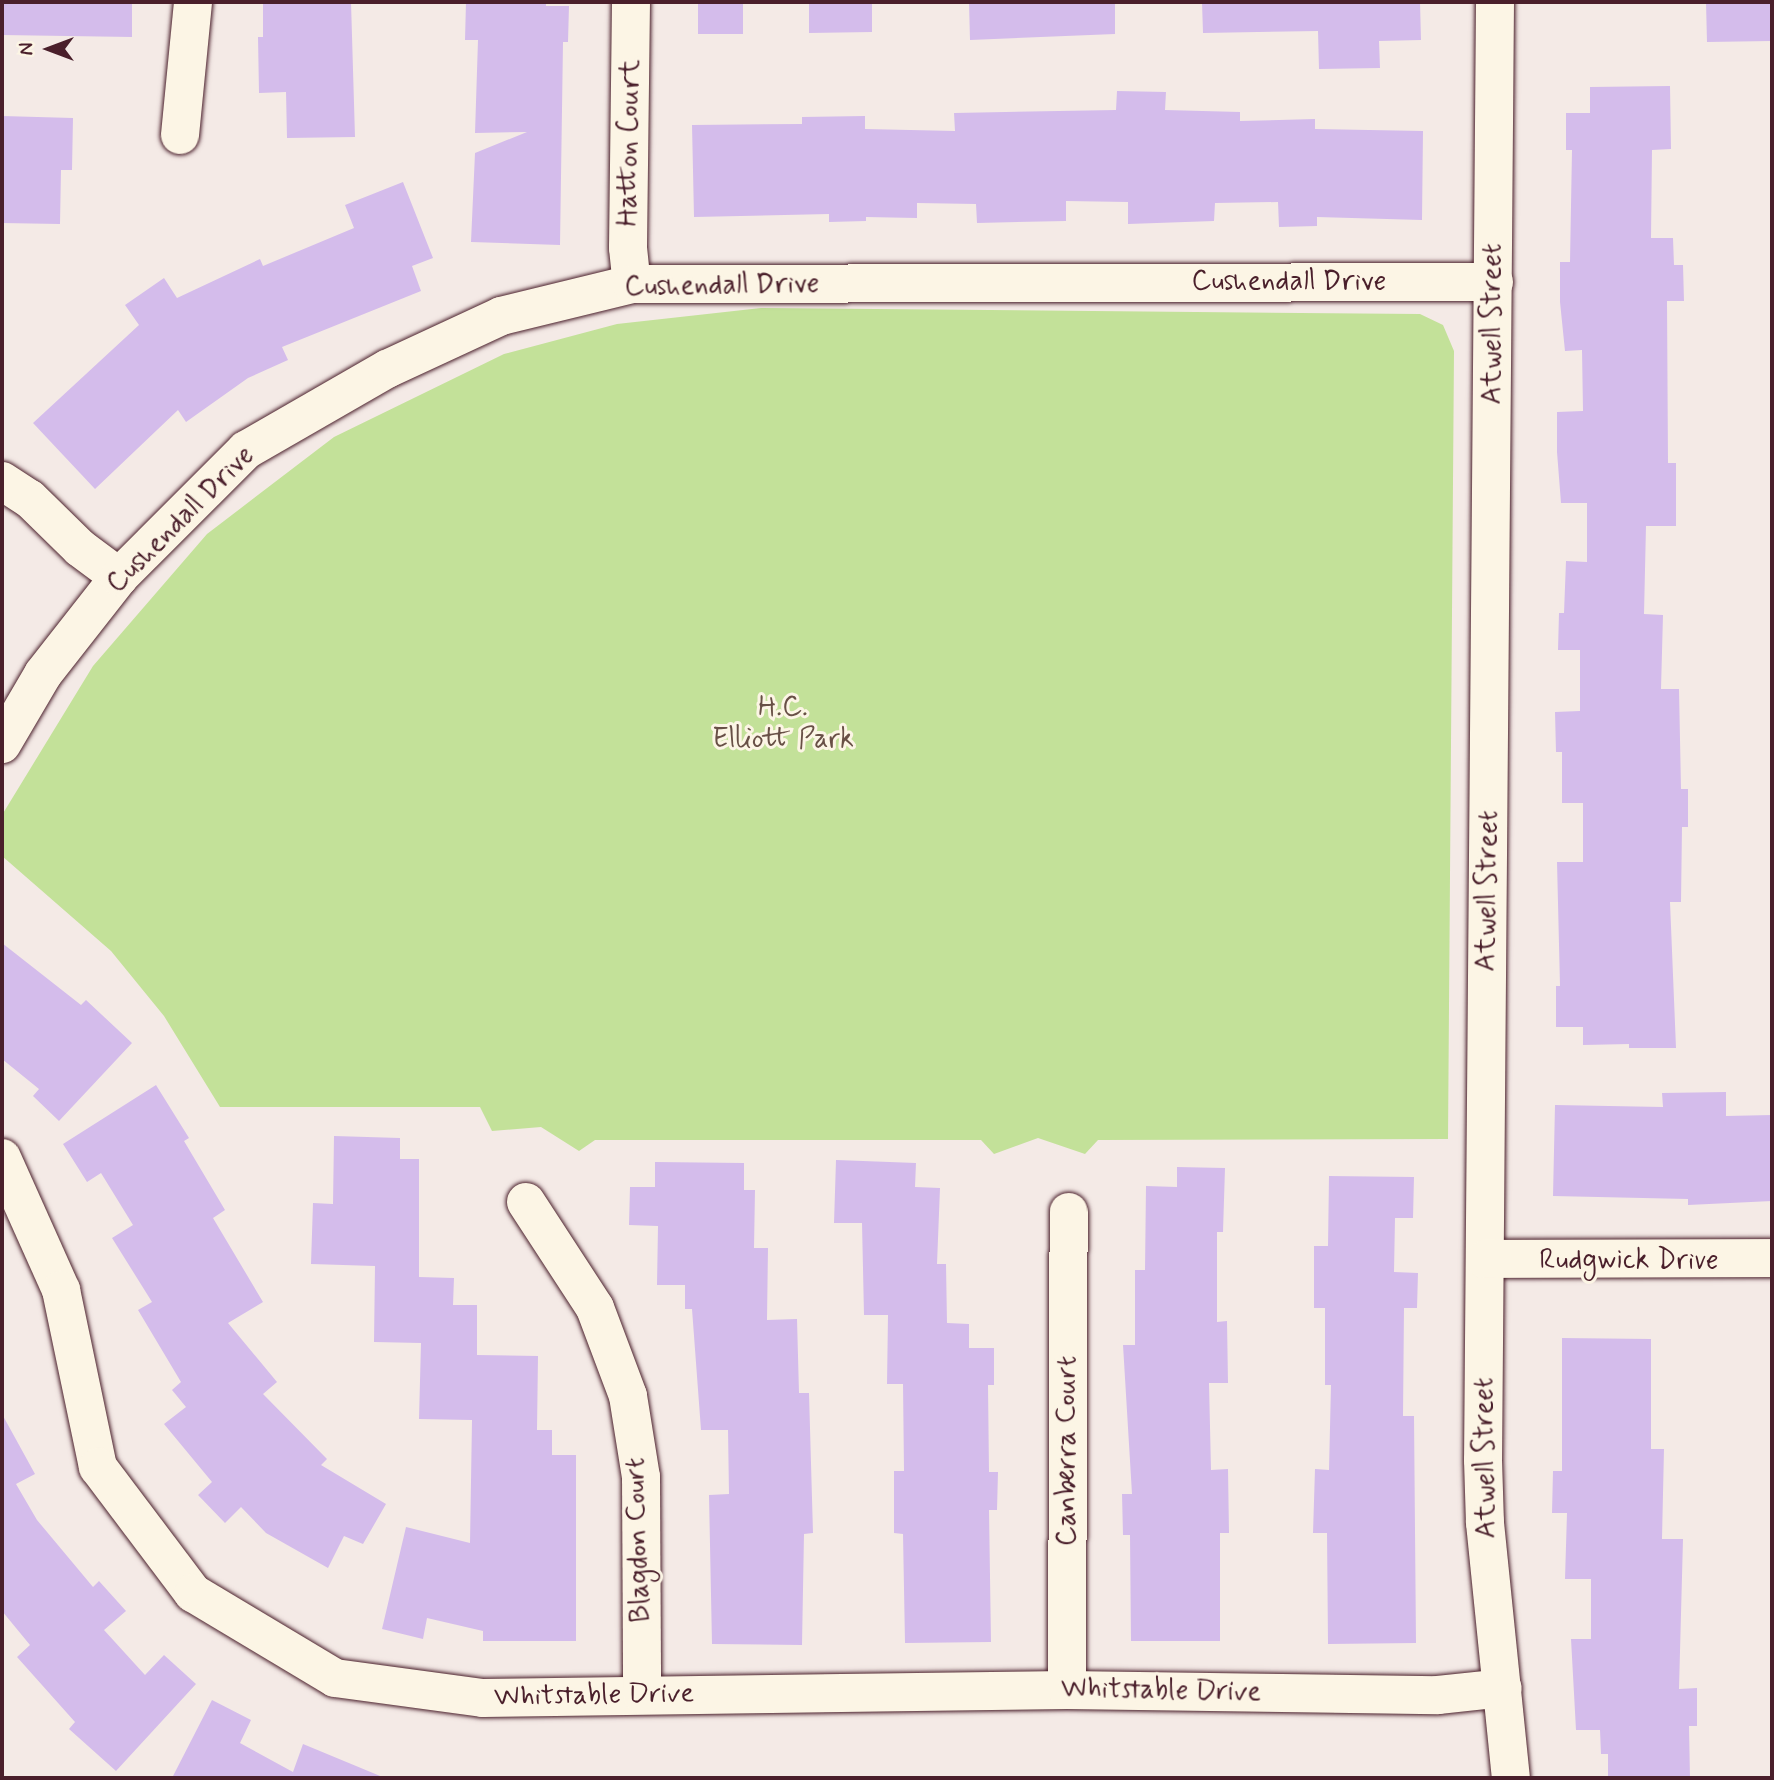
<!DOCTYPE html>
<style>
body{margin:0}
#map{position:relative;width:1774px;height:1780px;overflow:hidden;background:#f4eae6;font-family:Mynerve,sans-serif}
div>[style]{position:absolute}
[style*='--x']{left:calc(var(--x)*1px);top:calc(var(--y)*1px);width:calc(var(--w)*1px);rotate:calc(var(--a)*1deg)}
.green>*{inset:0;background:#c3e199}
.building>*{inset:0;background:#d4bceb}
.roads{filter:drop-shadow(0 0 2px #4a1f2b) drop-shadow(0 0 2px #4a1f2b)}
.minor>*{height:38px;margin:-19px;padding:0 19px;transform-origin:19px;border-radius:19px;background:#fcf5e5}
span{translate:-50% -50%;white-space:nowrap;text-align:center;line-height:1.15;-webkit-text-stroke:6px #fcf5e5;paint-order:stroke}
.street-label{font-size:28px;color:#4a1f2b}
.park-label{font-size:28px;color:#685046}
.frame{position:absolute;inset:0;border:4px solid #4a1f2b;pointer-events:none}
.north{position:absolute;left:14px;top:14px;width:70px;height:70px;-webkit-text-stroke:5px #fcf5e5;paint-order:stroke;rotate:270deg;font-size:19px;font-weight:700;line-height:28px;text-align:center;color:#4a1f2b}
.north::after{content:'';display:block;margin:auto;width:24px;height:32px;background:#4a1f2b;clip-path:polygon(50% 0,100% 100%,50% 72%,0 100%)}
</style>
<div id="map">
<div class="green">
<div style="clip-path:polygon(761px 308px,1420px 314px,1443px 325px,1454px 351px,1448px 1139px,1098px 1140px,1085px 1154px,1038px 1138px,994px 1154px,981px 1140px,595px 1140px,579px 1151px,541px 1127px,492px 1131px,480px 1107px,220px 1107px,164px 1016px,111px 951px,2px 856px,2px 815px,93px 666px,207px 534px,334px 437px,504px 354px,617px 324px)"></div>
</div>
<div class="building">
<div style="clip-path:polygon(2px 2px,132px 2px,132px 37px,2px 35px)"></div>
<div style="clip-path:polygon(263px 2px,351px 2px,355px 137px,287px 138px,286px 92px,259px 93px,258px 37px,263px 37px)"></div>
<div style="clip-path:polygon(466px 2px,546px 2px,546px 6px,569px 6px,568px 42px,563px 42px,560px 245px,471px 242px,475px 153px,527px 132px,475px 133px,478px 40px,465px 40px)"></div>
<div style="clip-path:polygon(698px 2px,743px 2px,743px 34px,698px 34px)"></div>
<div style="clip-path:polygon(809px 2px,872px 2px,872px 32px,809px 33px)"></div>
<div style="clip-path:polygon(969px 2px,1115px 2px,1115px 34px,970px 40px)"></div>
<div style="clip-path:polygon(1202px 2px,1420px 2px,1421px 40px,1379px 41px,1380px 68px,1319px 69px,1318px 31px,1203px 33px)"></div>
<div style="clip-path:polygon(1706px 2px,1771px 2px,1771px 41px,1707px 42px)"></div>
<div style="clip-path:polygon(1670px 86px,1671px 149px,1652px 150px,1651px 238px,1673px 238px,1674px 265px,1683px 265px,1684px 301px,1667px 301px,1668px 463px,1676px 463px,1676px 526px,1646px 526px,1644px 614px,1663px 615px,1661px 689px,1679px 689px,1681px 789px,1688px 789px,1688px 827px,1682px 827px,1681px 902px,1670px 902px,1676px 1048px,1629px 1048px,1629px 1044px,1583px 1045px,1583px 1027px,1556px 1027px,1556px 986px,1560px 986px,1557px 862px,1583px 862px,1583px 803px,1562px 803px,1562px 752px,1556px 752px,1555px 712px,1580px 711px,1580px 650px,1558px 650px,1559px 613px,1564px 613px,1566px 561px,1587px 562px,1587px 503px,1561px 503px,1557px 452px,1557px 412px,1583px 411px,1582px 350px,1565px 351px,1560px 302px,1560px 262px,1570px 262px,1572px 150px,1566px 150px,1566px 113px,1590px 113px,1590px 87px)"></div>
<div style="clip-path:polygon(1117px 91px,1166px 92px,1165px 110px,1240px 112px,1240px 121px,1315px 119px,1315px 129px,1423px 131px,1422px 220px,1317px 217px,1317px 226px,1279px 227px,1278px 202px,1215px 203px,1214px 221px,1128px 224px,1128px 202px,1066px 201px,1066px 221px,977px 223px,976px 204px,917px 203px,917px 218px,866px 217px,866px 221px,829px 222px,829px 214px,694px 217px,692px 125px,802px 124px,802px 117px,865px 116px,865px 129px,955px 131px,954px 113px,1116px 110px)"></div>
<div style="clip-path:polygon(2px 116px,73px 118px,72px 170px,61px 170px,60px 224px,2px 223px)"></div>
<div style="clip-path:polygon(403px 182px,433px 258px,412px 266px,421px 291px,282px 347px,288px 360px,248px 378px,186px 422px,178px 410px,95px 489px,33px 423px,139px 325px,125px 305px,164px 278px,177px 298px,260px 259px,263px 266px,354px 228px,345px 205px)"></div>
<div style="clip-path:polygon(2px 943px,81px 1005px,86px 1000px,132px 1043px,59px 1121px,33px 1096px,39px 1089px,2px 1059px)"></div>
<div style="clip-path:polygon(156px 1085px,189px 1138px,184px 1141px,225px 1210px,213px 1218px,263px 1302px,228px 1323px,277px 1382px,263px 1394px,327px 1459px,321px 1465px,386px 1504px,363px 1544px,344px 1536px,328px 1568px,266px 1533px,241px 1507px,225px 1523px,198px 1495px,212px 1482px,164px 1424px,186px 1407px,172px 1390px,181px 1382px,138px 1310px,152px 1302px,112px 1238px,133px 1225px,101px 1173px,87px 1182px,63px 1144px)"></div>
<div style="clip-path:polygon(1726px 1092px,1726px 1116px,1772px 1115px,1772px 1201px,1688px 1205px,1688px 1199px,1553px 1196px,1555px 1105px,1663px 1107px,1662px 1093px)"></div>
<div style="clip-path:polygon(334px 1136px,400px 1138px,400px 1159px,419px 1159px,419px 1277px,454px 1278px,453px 1305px,477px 1305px,477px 1355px,538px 1356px,537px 1430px,552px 1430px,552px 1455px,576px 1455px,576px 1641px,483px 1641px,483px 1631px,427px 1618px,423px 1639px,382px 1629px,406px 1527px,470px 1543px,472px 1420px,419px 1419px,421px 1343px,374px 1342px,375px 1266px,311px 1264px,313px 1203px,333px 1204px)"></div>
<div style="clip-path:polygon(836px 1160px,916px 1163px,915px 1187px,940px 1188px,937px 1264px,946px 1264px,947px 1323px,969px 1324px,969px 1348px,994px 1348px,994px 1385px,988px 1385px,989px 1472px,998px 1472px,997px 1510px,989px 1510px,991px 1642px,905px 1643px,903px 1534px,894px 1533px,894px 1471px,904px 1471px,903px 1384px,887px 1384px,888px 1315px,864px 1315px,862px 1223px,834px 1223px)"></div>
<div style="clip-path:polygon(655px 1162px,744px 1163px,744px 1190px,755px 1190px,754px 1248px,768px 1248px,767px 1320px,797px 1319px,799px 1393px,809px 1393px,813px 1533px,804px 1534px,802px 1645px,712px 1644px,709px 1495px,729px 1494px,728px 1430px,701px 1430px,692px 1309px,685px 1309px,685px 1285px,657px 1285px,658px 1226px,629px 1225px,630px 1187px,655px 1187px)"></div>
<div style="clip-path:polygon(1177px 1167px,1225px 1168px,1223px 1232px,1217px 1232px,1217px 1322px,1227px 1321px,1228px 1383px,1209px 1383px,1211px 1470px,1228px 1469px,1229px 1533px,1220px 1533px,1220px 1641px,1131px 1641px,1130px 1535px,1123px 1535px,1122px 1494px,1132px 1494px,1123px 1345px,1135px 1345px,1135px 1270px,1145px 1270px,1146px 1186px,1177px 1187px)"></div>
<div style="clip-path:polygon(1329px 1176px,1414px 1177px,1413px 1218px,1395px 1218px,1394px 1272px,1418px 1273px,1417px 1308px,1404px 1308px,1403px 1416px,1414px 1416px,1416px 1643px,1328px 1644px,1327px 1533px,1313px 1533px,1315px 1469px,1329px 1470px,1331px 1385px,1325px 1385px,1325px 1308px,1314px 1308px,1314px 1246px,1328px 1246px)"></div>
<div style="clip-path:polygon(1562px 1338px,1651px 1339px,1651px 1449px,1664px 1449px,1662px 1539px,1683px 1539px,1679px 1689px,1697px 1688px,1697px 1726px,1689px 1726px,1690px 1778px,1608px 1778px,1608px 1754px,1601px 1754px,1600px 1730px,1576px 1730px,1571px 1639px,1591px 1639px,1591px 1579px,1565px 1579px,1567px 1513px,1552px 1513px,1553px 1471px,1562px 1471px)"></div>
<div style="clip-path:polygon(2px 1414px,35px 1474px,16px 1484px,37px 1520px,93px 1587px,99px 1581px,126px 1611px,104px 1630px,145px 1675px,164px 1655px,196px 1684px,116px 1771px,69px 1729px,75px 1722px,17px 1657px,30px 1645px,2px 1611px)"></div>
<div style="clip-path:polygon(212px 1700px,251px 1720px,240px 1743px,293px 1772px,303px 1744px,385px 1778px,172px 1778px)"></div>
</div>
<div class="roads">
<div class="minor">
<div style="--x:631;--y:2;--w:246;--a:90.7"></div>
<div style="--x:628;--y:248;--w:36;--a:84"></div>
<div style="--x:1495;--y:2;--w:1458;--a:90.47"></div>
<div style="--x:1483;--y:1460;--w:63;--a:88.2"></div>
<div style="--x:1485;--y:1523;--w:256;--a:84.2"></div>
<div style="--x:180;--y:135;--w:134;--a:-84.4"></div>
<div style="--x:2;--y:481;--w:33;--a:33"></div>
<div style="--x:30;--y:499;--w:70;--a:44.4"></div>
<div style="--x:80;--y:548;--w:49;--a:36.6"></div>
<div style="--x:2;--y:744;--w:81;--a:-59.6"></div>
<div style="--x:43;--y:674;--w:123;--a:-51.9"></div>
<div style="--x:119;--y:577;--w:180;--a:-45"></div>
<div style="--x:246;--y:450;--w:163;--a:-29.9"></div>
<div style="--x:387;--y:369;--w:126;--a:-24.9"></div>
<div style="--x:501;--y:316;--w:135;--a:-13.7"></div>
<div style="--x:632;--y:284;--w:862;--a:-0.13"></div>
<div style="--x:2;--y:1158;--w:145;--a:65.9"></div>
<div style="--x:61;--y:1290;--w:181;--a:78.2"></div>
<div style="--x:98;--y:1467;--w:158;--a:53"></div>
<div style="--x:193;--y:1593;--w:165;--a:30.9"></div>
<div style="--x:335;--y:1678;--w:149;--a:7.7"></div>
<div style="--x:483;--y:1698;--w:584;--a:-0.78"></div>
<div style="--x:1067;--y:1690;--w:371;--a:0.8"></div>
<div style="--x:1438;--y:1695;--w:65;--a:-6.1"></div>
<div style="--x:526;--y:1202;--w:126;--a:56.9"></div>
<div style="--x:595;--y:1308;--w:94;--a:69.4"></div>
<div style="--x:628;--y:1396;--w:82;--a:80.9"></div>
<div style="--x:641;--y:1477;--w:218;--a:89.7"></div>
<div style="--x:1485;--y:1259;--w:287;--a:-0.2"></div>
<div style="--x:1067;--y:1690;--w:478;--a:-89.8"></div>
</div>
</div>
<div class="street-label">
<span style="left:630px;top:143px;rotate:-89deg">Hatton Court</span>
<span style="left:1289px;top:282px">Cushendall Drive</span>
<span style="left:722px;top:286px;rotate:-1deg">Cushendall Drive</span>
<span style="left:1493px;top:324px;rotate:-90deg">Atwell Street</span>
<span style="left:181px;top:520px;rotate:-45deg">Cushendall Drive</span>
<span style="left:1488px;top:891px;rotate:-89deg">Atwell Street</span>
<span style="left:1629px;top:1261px">Rudgwick Drive</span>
<span style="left:1068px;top:1451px;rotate:-90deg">Canberra Court</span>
<span style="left:1486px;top:1458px;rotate:-91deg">Atwell Street</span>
<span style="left:639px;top:1540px;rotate:-92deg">Blagdon Court</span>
<span style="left:1161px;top:1691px;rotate:1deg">Whitstable Drive</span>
<span style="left:594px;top:1696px;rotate:-1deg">Whitstable Drive</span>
</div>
<div class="park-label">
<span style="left:783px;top:724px">H.C.<br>Elliott Park</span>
</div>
<div class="frame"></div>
<div class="north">N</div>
</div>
